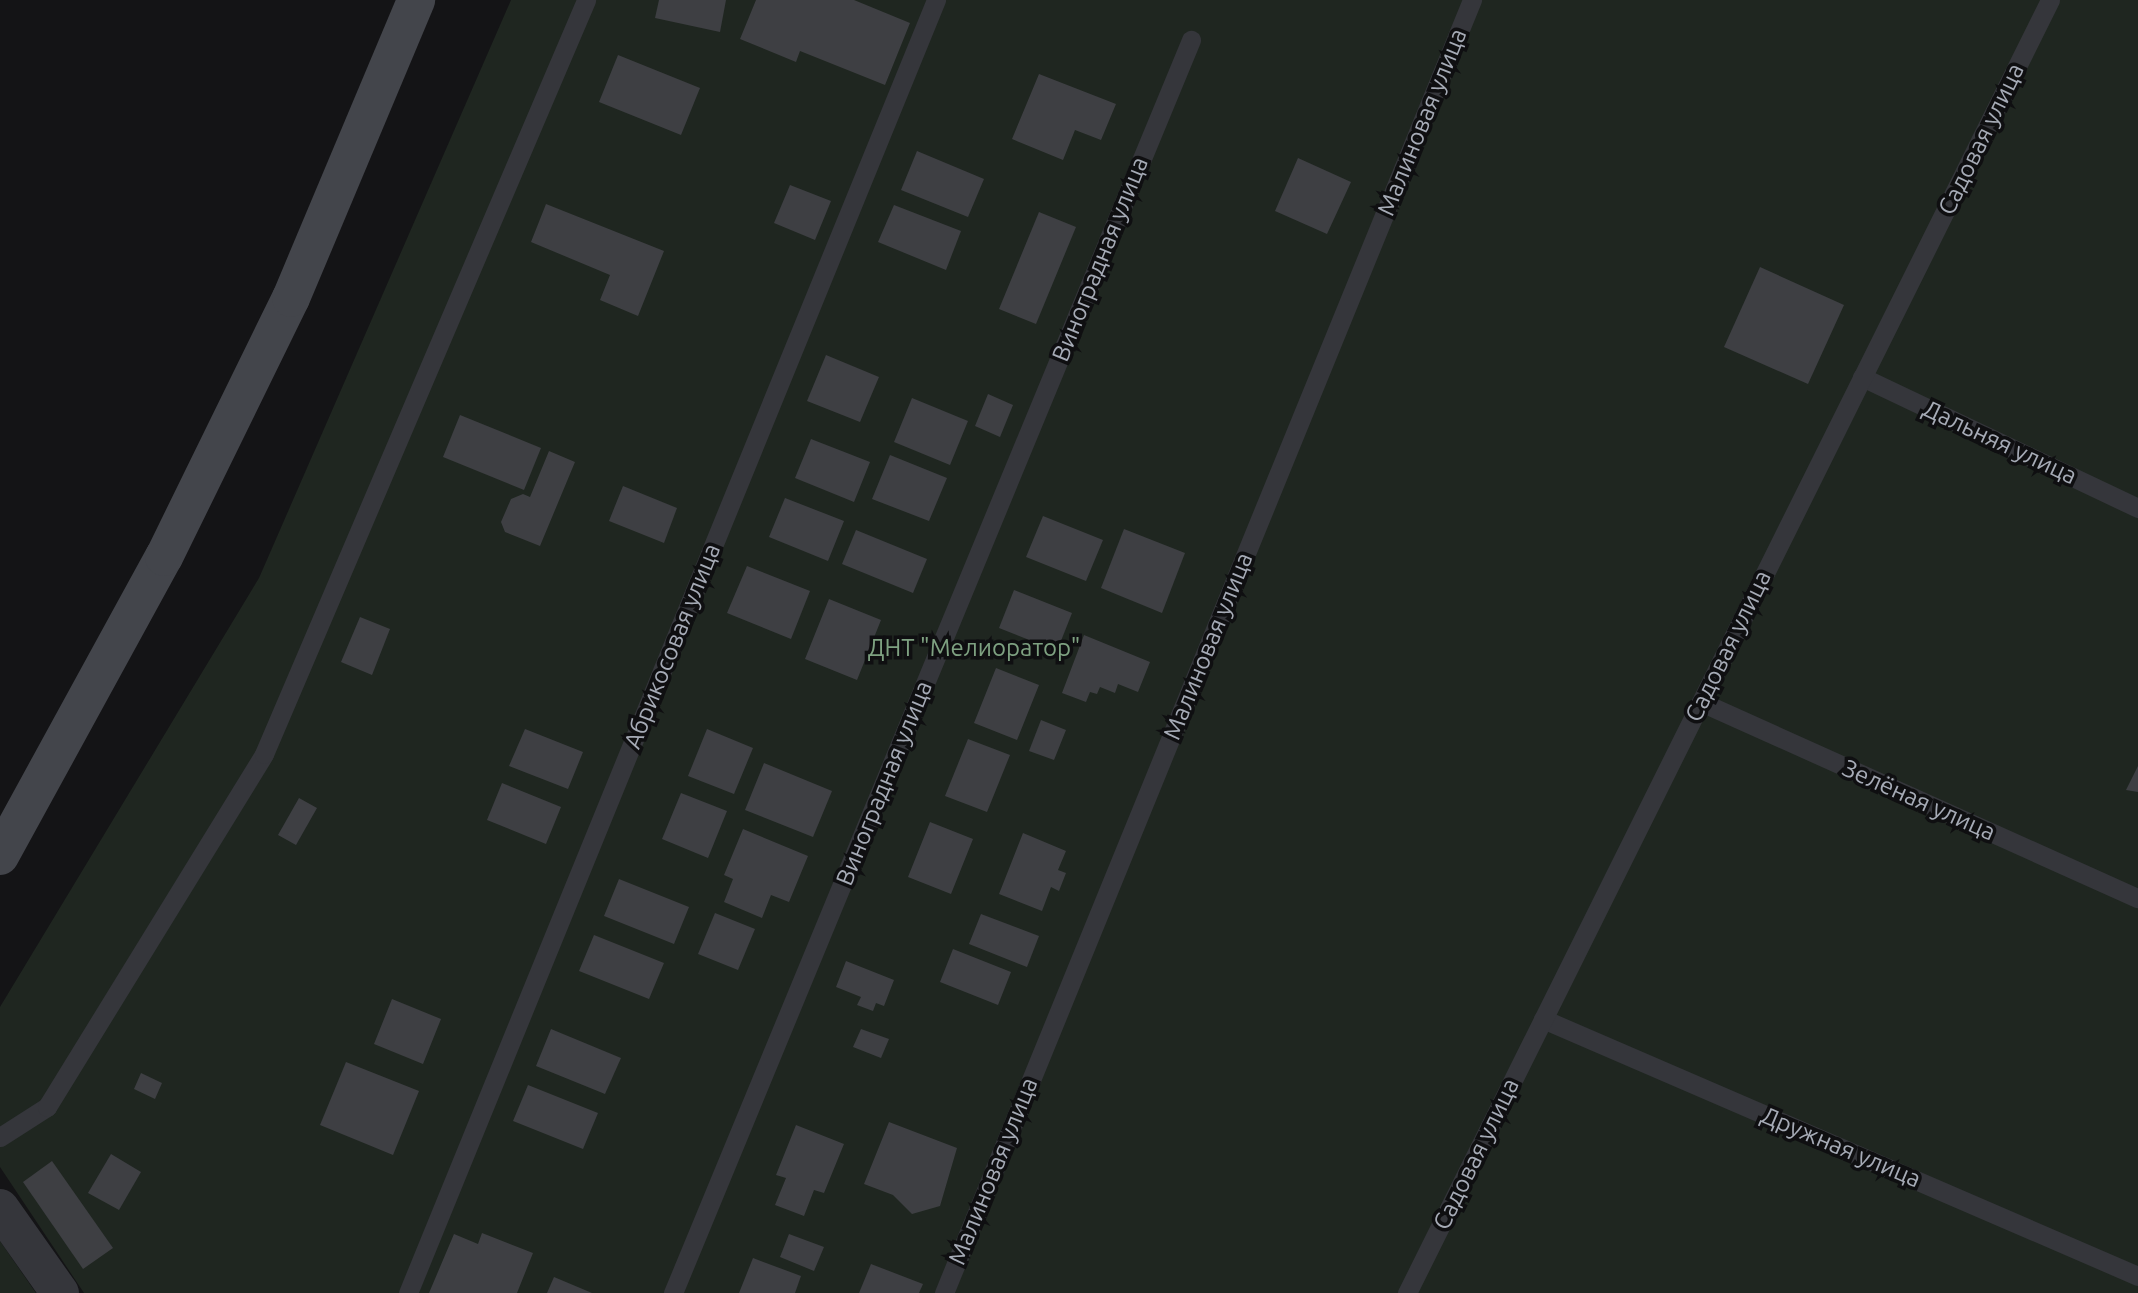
<!DOCTYPE html>
<meta charset="utf-8">
<style>
body{margin:0}
#map{position:relative;width:2138px;height:1293px;overflow:hidden;background:#141416;font-family:Ubuntu,sans-serif}
div>[style]{position:absolute}
[style*='--x']{left:calc(var(--x)*1px);top:calc(var(--y)*1px);width:calc(var(--w)*1px);rotate:calc(var(--a)*1deg)}
.green>*{inset:0;background:#1f2620}
.building>*{inset:0;background:#3e3f43}
.service>*{height:19px;margin:-9.5px;padding:0 9.5px;transform-origin:9.5px;border-radius:9.5px;background:#35363b}
.minor>*{height:38px;margin:-19px;padding:0 19px;transform-origin:19px;border-radius:19px;background:#35363b}
.secondary>*{height:38px;margin:-19px;padding:0 19px;transform-origin:19px;border-radius:19px;background:#43454b}
span{translate:-50% -50%;white-space:nowrap;text-align:center;line-height:1.15;-webkit-text-stroke:7px #0f0f11;paint-order:stroke}
.street-label{font-size:24px;color:#a6abb6}
.park-label{font-size:24px;color:#7ea181}
</style>
<div id="map">
<div class="green">
<div style="clip-path:polygon(511px 0,2138px 0,2138px 1293px,84px 1293px,0 1167px,0 1007px,259px 578px)"></div>
<div style="clip-path:polygon(0 1241px,36px 1293px,0 1293px)"></div>
</div>
<div class="building">
<div style="clip-path:polygon(659px 0,726px 0,720px 32px,655px 18px)"></div>
<div style="clip-path:polygon(756px 0,854px 0,910px 23px,885px 85px,800px 51px,796px 62px,740px 39px)"></div>
<div style="clip-path:polygon(618px 55px,700px 88px,681px 135px,599px 102px)"></div>
<div style="clip-path:polygon(1039px 74px,1116px 104px,1101px 140px,1075px 130px,1063px 160px,1012px 139px)"></div>
<div style="clip-path:polygon(917px 151px,984px 179px,968px 217px,901px 190px)"></div>
<div style="clip-path:polygon(1298px 158px,1351px 182px,1327px 234px,1275px 211px)"></div>
<div style="clip-path:polygon(790px 185px,831px 201px,815px 240px,774px 223px)"></div>
<div style="clip-path:polygon(546px 204px,664px 251px,638px 316px,600px 300px,610px 275px,531px 242px)"></div>
<div style="clip-path:polygon(894px 205px,961px 231px,946px 270px,878px 242px)"></div>
<div style="clip-path:polygon(1039px 212px,1076px 227px,1036px 324px,999px 309px)"></div>
<div style="clip-path:polygon(1760px 267px,1844px 305px,1808px 384px,1724px 347px)"></div>
<div style="clip-path:polygon(826px 355px,879px 377px,860px 422px,807px 401px)"></div>
<div style="clip-path:polygon(988px 394px,1013px 405px,1000px 437px,975px 426px)"></div>
<div style="clip-path:polygon(912px 398px,968px 421px,950px 465px,894px 442px)"></div>
<div style="clip-path:polygon(460px 415px,541px 448px,524px 490px,443px 457px)"></div>
<div style="clip-path:polygon(811px 439px,870px 462px,854px 502px,795px 478px)"></div>
<div style="clip-path:polygon(549px 451px,575px 462px,540px 546px,505px 532px,501px 522px,511px 499px,523px 494px,530px 497px)"></div>
<div style="clip-path:polygon(890px 455px,947px 478px,929px 521px,872px 499px)"></div>
<div style="clip-path:polygon(623px 486px,677px 508px,664px 543px,609px 521px)"></div>
<div style="clip-path:polygon(785px 498px,844px 521px,828px 561px,769px 537px)"></div>
<div style="clip-path:polygon(1043px 516px,1103px 540px,1086px 581px,1026px 557px)"></div>
<div style="clip-path:polygon(1124px 529px,1185px 553px,1162px 613px,1101px 588px)"></div>
<div style="clip-path:polygon(856px 530px,927px 559px,913px 593px,842px 564px)"></div>
<div style="clip-path:polygon(747px 566px,810px 591px,791px 639px,727px 613px)"></div>
<div style="clip-path:polygon(1014px 590px,1072px 613px,1057px 651px,999px 628px)"></div>
<div style="clip-path:polygon(829px 599px,881px 620px,857px 680px,805px 659px)"></div>
<div style="clip-path:polygon(360px 617px,390px 629px,372px 675px,341px 662px)"></div>
<div style="clip-path:polygon(1084px 635px,1150px 662px,1138px 692px,1118px 684px,1115px 693px,1100px 687px,1097px 694px,1090px 692px,1086px 702px,1062px 693px)"></div>
<div style="clip-path:polygon(996px 668px,1039px 685px,1017px 740px,974px 723px)"></div>
<div style="clip-path:polygon(1041px 720px,1066px 730px,1054px 760px,1029px 751px)"></div>
<div style="clip-path:polygon(525px 729px,583px 752px,568px 789px,509px 766px)"></div>
<div style="clip-path:polygon(707px 729px,753px 748px,734px 794px,688px 776px)"></div>
<div style="clip-path:polygon(968px 739px,1010px 755px,987px 812px,945px 796px)"></div>
<div style="clip-path:polygon(764px 763px,832px 791px,813px 837px,745px 810px)"></div>
<div style="clip-path:polygon(2138px 766px,2138px 792px,2126px 790px)"></div>
<div style="clip-path:polygon(502px 783px,561px 807px,546px 844px,487px 820px)"></div>
<div style="clip-path:polygon(681px 793px,727px 811px,708px 858px,662px 839px)"></div>
<div style="clip-path:polygon(299px 798px,317px 808px,296px 845px,278px 835px)"></div>
<div style="clip-path:polygon(930px 822px,973px 839px,951px 894px,908px 877px)"></div>
<div style="clip-path:polygon(743px 829px,808px 856px,789px 902px,771px 895px,762px 918px,724px 902px,733px 879px,724px 875px)"></div>
<div style="clip-path:polygon(1023px 833px,1066px 851px,1058px 870px,1066px 873px,1059px 891px,1051px 887px,1042px 911px,999px 894px)"></div>
<div style="clip-path:polygon(619px 879px,689px 907px,674px 944px,604px 916px)"></div>
<div style="clip-path:polygon(715px 913px,755px 929px,738px 970px,698px 954px)"></div>
<div style="clip-path:polygon(981px 914px,1039px 936px,1027px 967px,969px 944px)"></div>
<div style="clip-path:polygon(594px 935px,664px 963px,649px 999px,579px 971px)"></div>
<div style="clip-path:polygon(953px 949px,1011px 972px,998px 1005px,940px 982px)"></div>
<div style="clip-path:polygon(846px 961px,894px 980px,884px 1006px,876px 1003px,873px 1011px,857px 1005px,861px 997px,836px 987px)"></div>
<div style="clip-path:polygon(392px 999px,441px 1019px,423px 1064px,374px 1044px)"></div>
<div style="clip-path:polygon(551px 1029px,621px 1058px,605px 1094px,536px 1066px)"></div>
<div style="clip-path:polygon(861px 1029px,889px 1039px,881px 1058px,853px 1047px)"></div>
<div style="clip-path:polygon(346px 1062px,419px 1091px,393px 1155px,320px 1125px)"></div>
<div style="clip-path:polygon(141px 1073px,162px 1083px,155px 1099px,134px 1089px)"></div>
<div style="clip-path:polygon(528px 1085px,598px 1113px,583px 1149px,513px 1121px)"></div>
<div style="clip-path:polygon(889px 1122px,957px 1148px,940px 1206px,912px 1214px,893px 1195px,864px 1184px)"></div>
<div style="clip-path:polygon(796px 1125px,844px 1144px,824px 1193px,814px 1190px,804px 1216px,775px 1205px,786px 1178px,776px 1175px)"></div>
<div style="clip-path:polygon(111px 1154px,141px 1172px,119px 1210px,88px 1193px)"></div>
<div style="clip-path:polygon(52px 1161px,113px 1248px,83px 1269px,23px 1182px)"></div>
<div style="clip-path:polygon(482px 1233px,533px 1253px,517px 1293px,429px 1293px,454px 1234px,478px 1244px)"></div>
<div style="clip-path:polygon(789px 1234px,824px 1247px,814px 1271px,780px 1257px)"></div>
<div style="clip-path:polygon(753px 1258px,801px 1276px,795px 1293px,739px 1293px)"></div>
<div style="clip-path:polygon(871px 1264px,923px 1284px,919px 1293px,859px 1293px)"></div>
<div style="clip-path:polygon(554px 1277px,592px 1293px,547px 1293px)"></div>
</div>
<div class="service">
<div style="--x:1862;--y:377;--w:306;--a:25.4"></div>
<div style="--x:1701;--y:702;--w:479;--a:24.2"></div>
<div style="--x:1543;--y:1019;--w:648;--a:23.36"></div>
<div style="--x:0;--y:1137;--w:56;--a:-32.6"></div>
<div style="--x:47;--y:1107;--w:414;--a:-58.4"></div>
<div style="--x:264;--y:754;--w:820;--a:-66.87"></div>
<div style="--x:408;--y:1293;--w:1397;--a:-67.79"></div>
<div style="--x:673;--y:1293;--w:1356;--a:-67.54"></div>
<div style="--x:944;--y:1293;--w:1397;--a:-67.79"></div>
<div style="--x:1407;--y:1293;--w:1444;--a:-63.56"></div>
</div>
<div class="minor">
<div style="--x:0;--y:1208;--w:104;--a:54.8"></div>
</div>
<div class="secondary">
<div style="--x:0;--y:856;--w:341;--a:-61.3"></div>
<div style="--x:164;--y:557;--w:288;--a:-63.9"></div>
<div style="--x:291;--y:298;--w:323;--a:-67.2"></div>
</div>
<div class="street-label">
<span style="left:1422px;top:122px;rotate:-68deg">Малиновая улица</span>
<span style="left:1981px;top:139px;rotate:-64deg">Садовая улица</span>
<span style="left:1100px;top:259px;rotate:-68deg">Виноградная улица</span>
<span style="left:2000px;top:442px;rotate:25deg">Дальняя улица</span>
<span style="left:672px;top:646px;rotate:-68deg">Абрикосовая улица</span>
<span style="left:1208px;top:646px;rotate:-68deg">Малиновая улица</span>
<span style="left:1728px;top:646px;rotate:-64deg">Садовая улица</span>
<span style="left:884px;top:783px;rotate:-68deg">Виноградная улица</span>
<span style="left:1919px;top:800px;rotate:24deg">Зелёная улица</span>
<span style="left:1841px;top:1147px;rotate:23deg">Дружная улица</span>
<span style="left:1476px;top:1154px;rotate:-64deg">Садовая улица</span>
<span style="left:993px;top:1171px;rotate:-68deg">Малиновая улица</span>
</div>
<div class="park-label">
<span style="left:974px;top:648px">ДНТ "Мелиоратор"</span>
</div>
</div>
